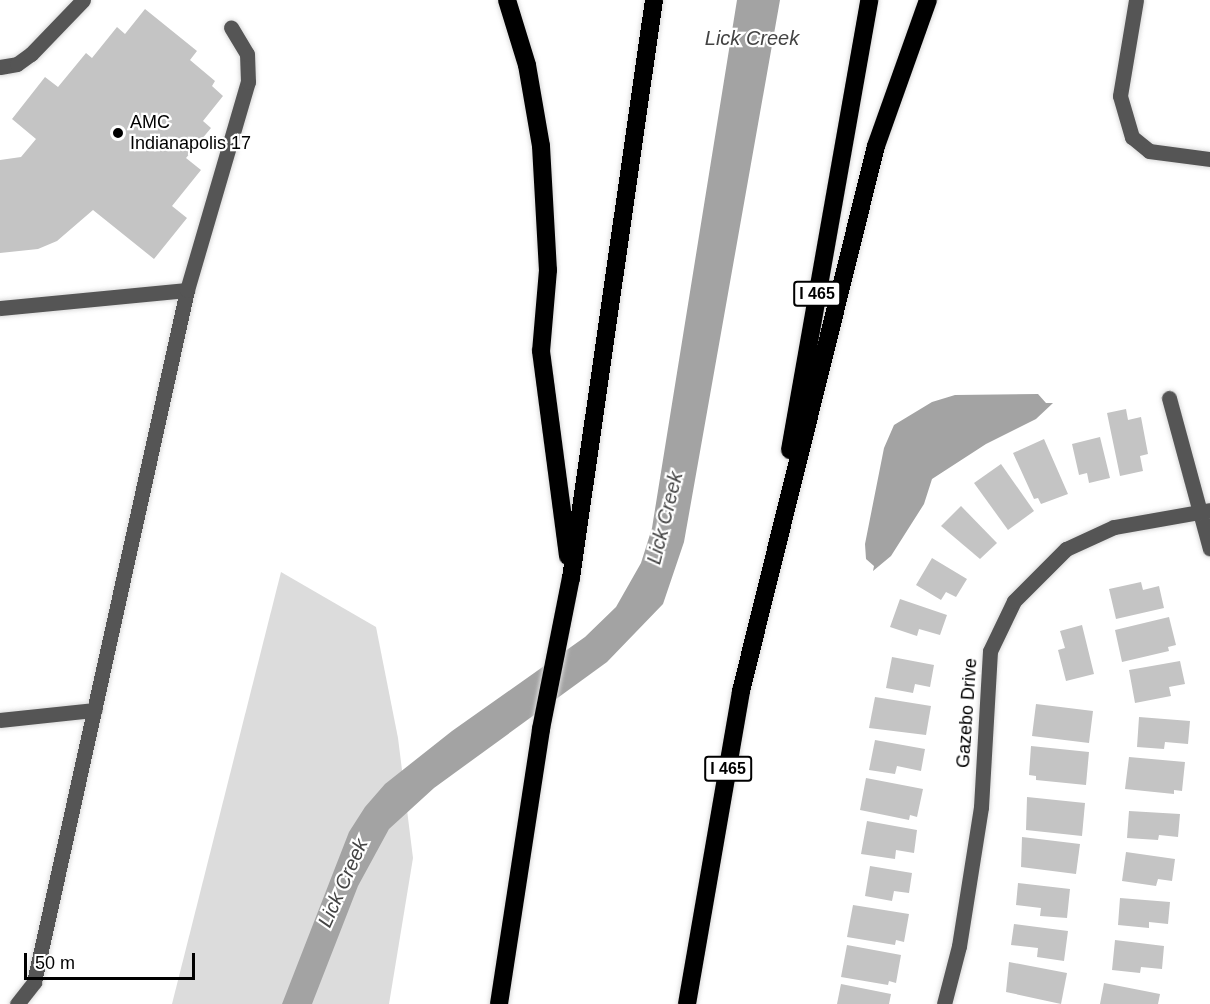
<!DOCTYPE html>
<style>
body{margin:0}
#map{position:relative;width:1210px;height:1004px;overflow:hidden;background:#fff;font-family:Helvetica,sans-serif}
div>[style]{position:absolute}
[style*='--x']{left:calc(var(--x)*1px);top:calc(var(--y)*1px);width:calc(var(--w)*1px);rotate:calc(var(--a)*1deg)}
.green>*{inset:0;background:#dcdcdc}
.water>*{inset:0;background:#a3a3a3}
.building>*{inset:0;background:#c4c4c4}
.roads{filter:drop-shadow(0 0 2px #dbdbdb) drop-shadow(0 0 2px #dbdbdb)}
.minor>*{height:15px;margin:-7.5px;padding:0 7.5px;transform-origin:7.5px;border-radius:7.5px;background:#555}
.highway>*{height:18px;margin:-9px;padding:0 9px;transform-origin:9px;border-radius:9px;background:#000}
.dots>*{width:16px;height:16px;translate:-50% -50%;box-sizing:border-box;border:3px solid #fff;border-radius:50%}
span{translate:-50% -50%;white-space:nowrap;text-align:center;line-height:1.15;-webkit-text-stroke:4.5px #fff;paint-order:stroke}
.shield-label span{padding:2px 4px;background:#fff;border:2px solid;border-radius:4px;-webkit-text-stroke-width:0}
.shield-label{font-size:16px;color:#000;font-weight:700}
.poi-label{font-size:18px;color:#000}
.left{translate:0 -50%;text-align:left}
.street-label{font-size:18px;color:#000}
.water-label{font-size:20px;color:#444;font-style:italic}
.scale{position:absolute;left:24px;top:953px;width:171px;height:27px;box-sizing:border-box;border:3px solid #000;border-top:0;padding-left:8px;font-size:18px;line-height:21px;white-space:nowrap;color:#000;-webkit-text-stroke:4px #fff;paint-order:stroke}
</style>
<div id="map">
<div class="green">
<div style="clip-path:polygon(281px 572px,376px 627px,398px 738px,413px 858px,389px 1004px,172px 1004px)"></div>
</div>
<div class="water">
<div style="clip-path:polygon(737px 0,780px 0,684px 542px,663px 604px,607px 662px,434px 788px,389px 829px,358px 886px,312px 1004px,282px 1004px,349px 832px,365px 807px,385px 784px,452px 731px,585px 637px,616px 607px,641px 563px,652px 528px)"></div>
<div style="clip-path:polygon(1038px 394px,1046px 403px,1053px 403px,1036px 419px,986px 444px,932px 479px,924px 504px,891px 556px,873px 571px,874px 566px,866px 559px,865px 544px,884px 448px,894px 425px,932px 402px,955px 395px)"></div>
</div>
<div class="building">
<div style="clip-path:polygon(145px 9px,197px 51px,190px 60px,215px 81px,212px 86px,223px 96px,203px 121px,211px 128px,186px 158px,201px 170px,172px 206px,187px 218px,154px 259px,93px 210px,57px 241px,38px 249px,0 253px,0 160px,21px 157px,36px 139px,12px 119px,45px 77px,58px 87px,86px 53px,92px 58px,117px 27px,125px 34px)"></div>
<div style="clip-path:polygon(1126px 409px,1128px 420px,1141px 417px,1148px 454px,1140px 456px,1143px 471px,1120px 476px,1107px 413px)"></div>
<div style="clip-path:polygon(1100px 437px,1110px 478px,1089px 483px,1087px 473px,1079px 475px,1072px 444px)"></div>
<div style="clip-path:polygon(1044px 439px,1068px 494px,1041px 504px,1038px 498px,1034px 499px,1013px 453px)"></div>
<div style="clip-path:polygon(1001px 464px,1034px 511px,1008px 530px,974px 483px)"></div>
<div style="clip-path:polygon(961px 506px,997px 543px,980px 559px,941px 526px)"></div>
<div style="clip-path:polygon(932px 558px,967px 579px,956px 597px,946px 592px,941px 600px,916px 585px)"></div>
<div style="clip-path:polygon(1141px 582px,1143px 590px,1159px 586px,1164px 608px,1116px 619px,1109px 589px)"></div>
<div style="clip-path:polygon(900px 599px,947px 615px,940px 635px,919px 629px,917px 636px,890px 627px)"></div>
<div style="clip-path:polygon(1169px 617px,1176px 645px,1168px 647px,1169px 651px,1122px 662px,1115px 630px)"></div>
<div style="clip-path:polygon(1082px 625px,1094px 674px,1066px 681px,1058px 650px,1065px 648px,1060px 631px)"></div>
<div style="clip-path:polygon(892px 657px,934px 665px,930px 687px,915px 684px,913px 693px,886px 688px)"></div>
<div style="clip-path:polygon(1180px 661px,1185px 684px,1169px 687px,1171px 696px,1135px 703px,1129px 670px)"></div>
<div style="clip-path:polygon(875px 697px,931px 706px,926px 735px,869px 728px)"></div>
<div style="clip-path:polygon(1036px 704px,1093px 711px,1089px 743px,1032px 736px)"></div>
<div style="clip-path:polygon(1139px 717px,1190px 721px,1188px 744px,1165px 742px,1164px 749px,1137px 747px)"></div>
<div style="clip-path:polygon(875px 740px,925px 749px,921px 771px,897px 766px,895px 774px,869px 770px)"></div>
<div style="clip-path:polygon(1031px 746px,1089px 752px,1086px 785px,1036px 780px,1036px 776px,1029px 775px)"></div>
<div style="clip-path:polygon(1129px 757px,1185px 762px,1182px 791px,1174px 790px,1174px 794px,1125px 789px)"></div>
<div style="clip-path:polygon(866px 778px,923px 789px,917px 817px,910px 815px,909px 820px,860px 810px)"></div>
<div style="clip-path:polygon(1027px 797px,1085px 803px,1082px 836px,1026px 830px)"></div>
<div style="clip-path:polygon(1129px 811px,1180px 814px,1178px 837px,1159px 835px,1158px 840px,1127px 838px)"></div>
<div style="clip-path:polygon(867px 821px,917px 830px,914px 853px,896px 850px,895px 859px,861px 854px)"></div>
<div style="clip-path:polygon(1022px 837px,1080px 844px,1076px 874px,1021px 867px)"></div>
<div style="clip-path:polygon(1126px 852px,1175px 859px,1172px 881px,1158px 879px,1156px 886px,1122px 881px)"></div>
<div style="clip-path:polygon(870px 866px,912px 873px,909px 893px,894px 891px,892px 901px,865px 896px)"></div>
<div style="clip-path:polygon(1018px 883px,1070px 889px,1067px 918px,1040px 916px,1041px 908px,1016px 905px)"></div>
<div style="clip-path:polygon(1120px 898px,1170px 902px,1168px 924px,1149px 922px,1149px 928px,1118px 925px)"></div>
<div style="clip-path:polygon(853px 905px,909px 914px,904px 942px,896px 940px,895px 945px,847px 937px)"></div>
<div style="clip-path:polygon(1014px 924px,1068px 931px,1064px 961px,1037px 957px,1038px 948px,1011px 945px)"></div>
<div style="clip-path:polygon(1115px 940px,1164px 946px,1162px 969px,1141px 967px,1140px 973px,1112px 970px)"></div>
<div style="clip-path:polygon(847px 945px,901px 955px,896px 983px,889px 981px,888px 985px,841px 977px)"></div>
<div style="clip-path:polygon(1009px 962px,1067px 973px,1061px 1004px,1006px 992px)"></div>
<div style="clip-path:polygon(1104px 983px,1160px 994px,1158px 1004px,1100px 1004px)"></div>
<div style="clip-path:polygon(841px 984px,891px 994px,889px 1004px,837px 1004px)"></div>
</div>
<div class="roads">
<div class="minor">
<div style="--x:1136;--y:0;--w:97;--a:99.5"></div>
<div style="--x:1120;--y:96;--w:43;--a:73.7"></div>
<div style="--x:1132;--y:137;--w:22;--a:39"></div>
<div style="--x:1149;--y:151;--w:62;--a:7.5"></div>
<div style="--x:0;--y:67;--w:17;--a:-10"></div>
<div style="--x:17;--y:64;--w:17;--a:-36"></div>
<div style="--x:31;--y:54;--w:75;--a:-46.1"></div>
<div style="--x:0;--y:308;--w:188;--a:-5.5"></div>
<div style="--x:1169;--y:398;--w:156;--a:74.8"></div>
<div style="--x:0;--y:720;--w:95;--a:-6.1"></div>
<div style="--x:17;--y:1004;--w:28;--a:-52"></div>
<div style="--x:34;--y:982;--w:709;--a:-77.53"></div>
<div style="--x:187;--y:290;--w:217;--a:-73.7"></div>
<div style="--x:248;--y:82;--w:28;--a:-92"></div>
<div style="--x:247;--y:54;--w:31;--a:-121"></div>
<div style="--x:944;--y:1004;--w:60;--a:-75.5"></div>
<div style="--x:959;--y:946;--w:141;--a:-81"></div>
<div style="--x:981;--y:807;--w:156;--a:-86.7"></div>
<div style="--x:990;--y:651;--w:55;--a:-64.4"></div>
<div style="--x:1014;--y:601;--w:74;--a:-45"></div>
<div style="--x:1066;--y:549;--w:53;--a:-24.6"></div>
<div style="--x:1114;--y:527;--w:97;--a:-10"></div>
</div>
<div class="highway">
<div style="--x:507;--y:0;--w:68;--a:72.9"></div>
<div style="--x:527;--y:65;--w:82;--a:80.2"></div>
<div style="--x:541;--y:146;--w:124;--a:86.8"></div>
<div style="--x:548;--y:270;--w:81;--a:94.9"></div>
<div style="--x:541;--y:351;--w:207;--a:82.5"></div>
<div style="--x:790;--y:450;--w:457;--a:-80"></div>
<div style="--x:499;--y:1004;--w:278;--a:-81.3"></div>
<div style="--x:541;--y:729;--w:154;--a:-78.8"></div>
<div style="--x:571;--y:578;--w:584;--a:-81.83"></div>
<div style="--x:687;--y:1004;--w:318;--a:-80.2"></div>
<div style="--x:741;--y:691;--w:561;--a:-76.09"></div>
<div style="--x:876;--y:146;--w:155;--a:-70.4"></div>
</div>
</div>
<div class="dots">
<div style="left:118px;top:133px;background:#000"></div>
</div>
<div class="shield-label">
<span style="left:817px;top:294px">I 465</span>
<span style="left:728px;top:769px">I 465</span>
</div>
<div class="poi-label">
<span class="left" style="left:130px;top:133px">AMC<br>Indianapolis 17</span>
</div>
<div class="street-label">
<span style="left:967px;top:713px;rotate:-86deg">Gazebo Drive</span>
</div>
<div class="water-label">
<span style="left:752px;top:38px">Lick Creek</span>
<span style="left:665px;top:518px;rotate:-76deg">Lick Creek</span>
<span style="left:343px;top:883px;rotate:-66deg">Lick Creek</span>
</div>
<div class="scale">50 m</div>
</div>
